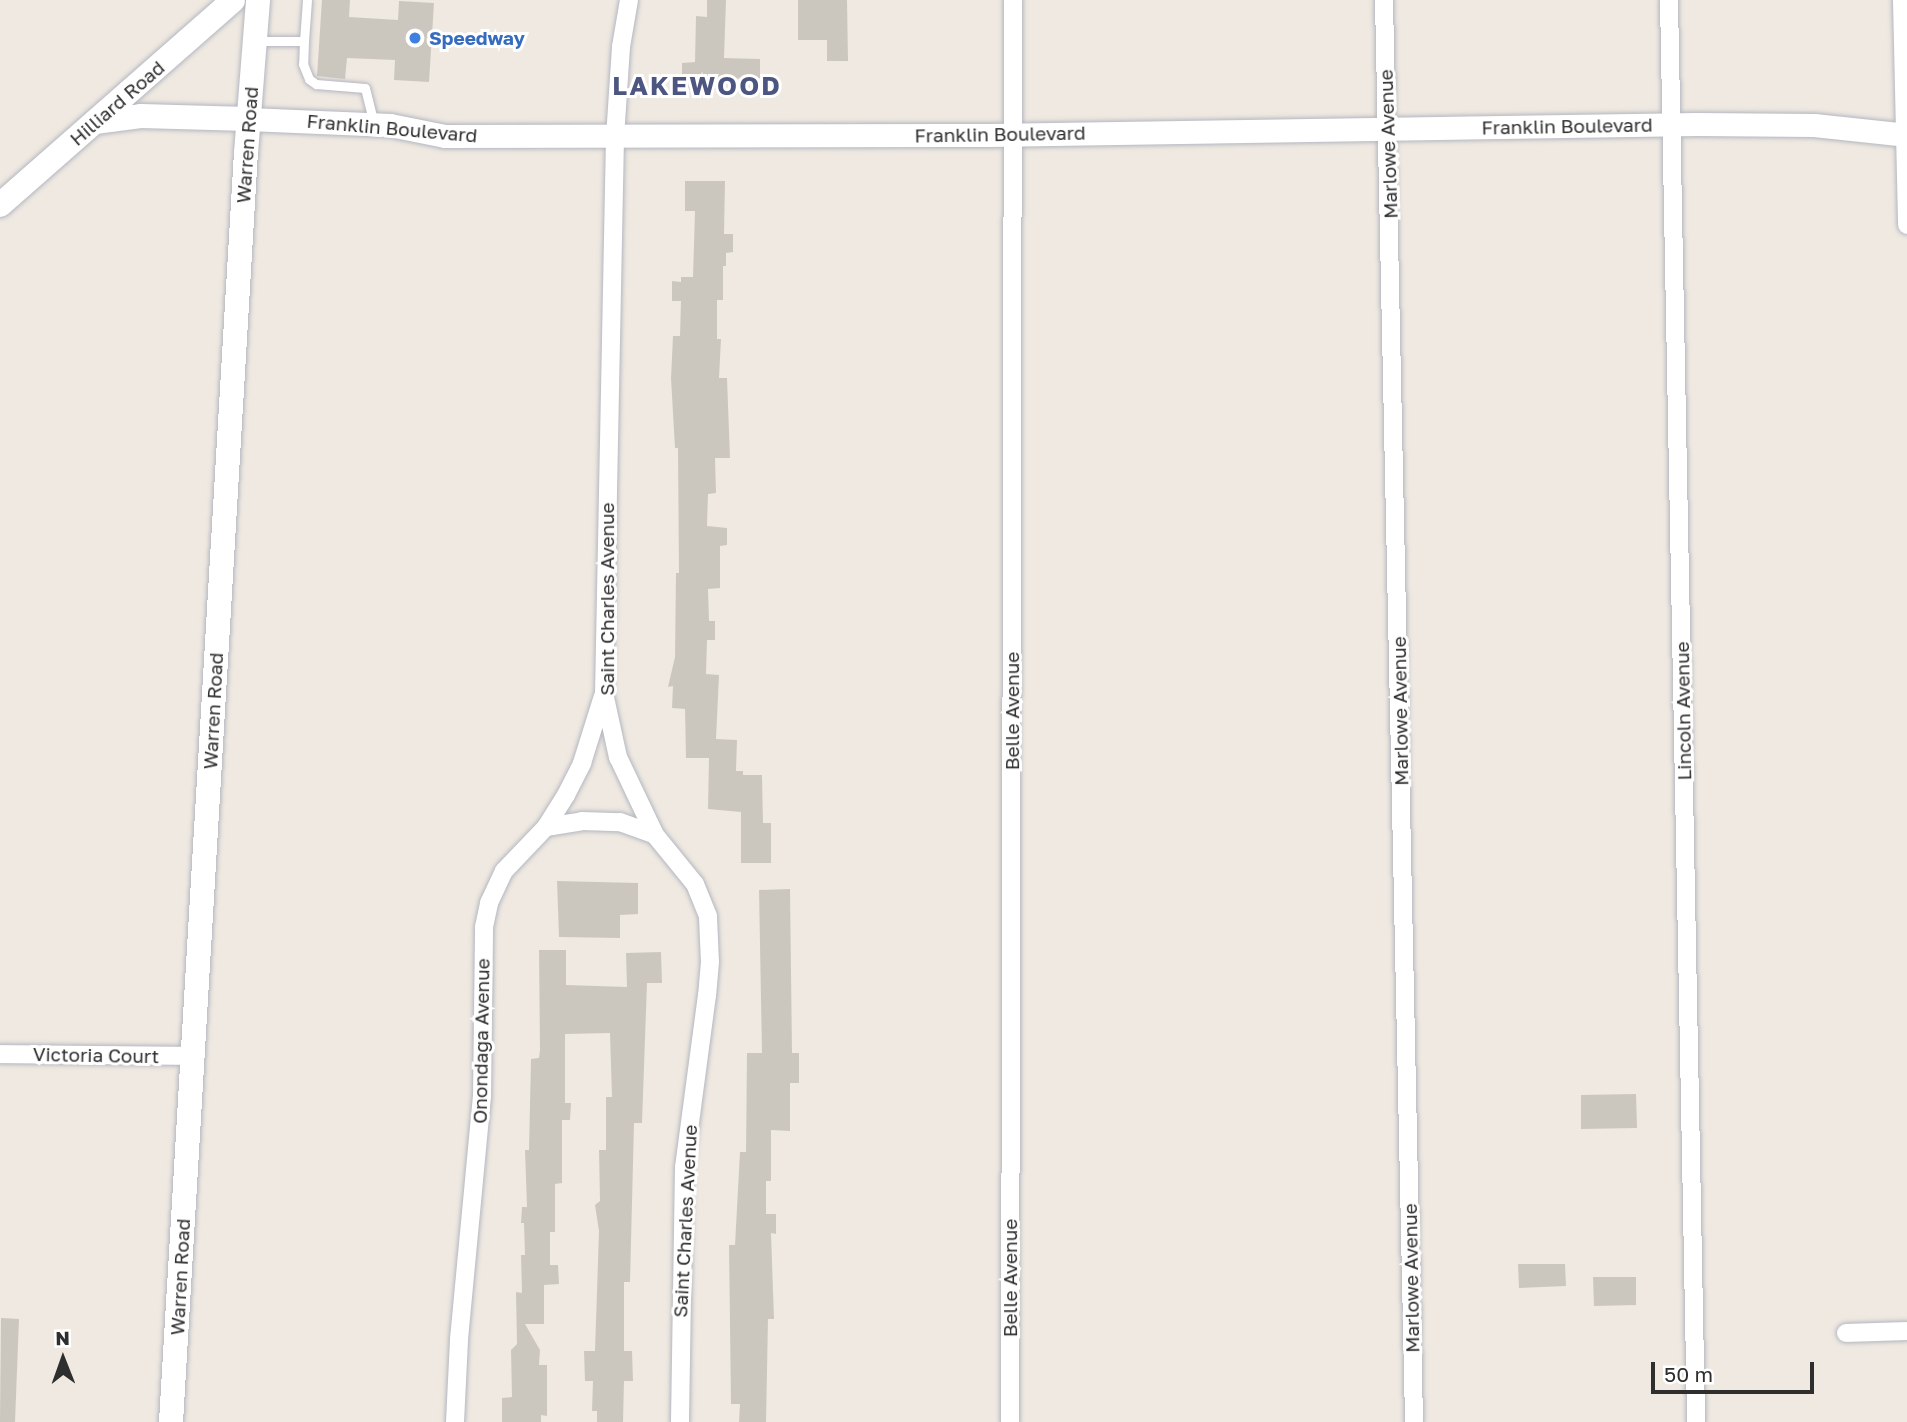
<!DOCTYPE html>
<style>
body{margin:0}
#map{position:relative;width:1907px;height:1422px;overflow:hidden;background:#efe9e1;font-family:"Golos Text",sans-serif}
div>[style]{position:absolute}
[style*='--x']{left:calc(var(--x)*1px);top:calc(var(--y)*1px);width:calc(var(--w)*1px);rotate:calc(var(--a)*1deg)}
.building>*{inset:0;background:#cbc7bf}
.roads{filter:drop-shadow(0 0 2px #b4b7c1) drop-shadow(0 0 2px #b4b7c1)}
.service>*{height:9px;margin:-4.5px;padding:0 4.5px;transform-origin:4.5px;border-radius:4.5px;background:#fff}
.minor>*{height:18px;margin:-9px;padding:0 9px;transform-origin:9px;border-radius:9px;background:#fff}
.tertiary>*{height:23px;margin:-11.5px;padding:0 11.5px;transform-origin:11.5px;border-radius:11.5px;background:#fff}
.secondary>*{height:24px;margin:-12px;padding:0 12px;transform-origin:12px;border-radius:12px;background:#fff}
.dots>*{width:19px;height:19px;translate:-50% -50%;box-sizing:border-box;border:4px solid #fff;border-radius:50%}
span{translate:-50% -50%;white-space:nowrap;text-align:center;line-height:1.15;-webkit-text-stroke:6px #fff;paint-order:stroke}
.shop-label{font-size:19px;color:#366cbe;font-weight:700}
.left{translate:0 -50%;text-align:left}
.street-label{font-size:19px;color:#2e2e2e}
.district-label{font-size:26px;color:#4d5680;font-weight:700;letter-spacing:2px}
.north{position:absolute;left:28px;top:1324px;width:70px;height:70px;-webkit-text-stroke:5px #fff;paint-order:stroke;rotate:359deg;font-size:19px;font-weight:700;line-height:28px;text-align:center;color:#2e2e2e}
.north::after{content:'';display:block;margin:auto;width:24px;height:32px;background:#2e2e2e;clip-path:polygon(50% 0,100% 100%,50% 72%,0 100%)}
.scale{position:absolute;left:1651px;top:1362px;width:163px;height:32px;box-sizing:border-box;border:4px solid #2e2e2e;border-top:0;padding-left:9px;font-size:21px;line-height:24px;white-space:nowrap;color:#2e2e2e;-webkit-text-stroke:5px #fff;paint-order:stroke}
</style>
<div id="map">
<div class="building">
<div style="clip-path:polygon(322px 0,350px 0,349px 17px,398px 20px,399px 1px,434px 3px,429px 82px,394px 80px,395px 60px,347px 58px,345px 79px,317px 76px)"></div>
<div style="clip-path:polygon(707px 0,726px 0,724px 58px,760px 59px,760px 78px,718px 79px,718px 90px,682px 90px,682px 63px,695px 62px,696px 16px,707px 17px)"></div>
<div style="clip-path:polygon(798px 0,847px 0,848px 61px,827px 61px,827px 40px,798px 40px)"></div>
<div style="clip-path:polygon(685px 181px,725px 181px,724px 234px,733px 234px,733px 252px,726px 253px,726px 266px,723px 266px,723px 300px,717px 300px,717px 339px,721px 339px,719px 378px,727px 378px,730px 458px,715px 458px,716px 493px,708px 494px,707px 526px,727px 528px,727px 545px,720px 546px,720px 588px,708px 589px,709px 621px,715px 621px,715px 640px,707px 640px,706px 674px,719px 675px,716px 739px,737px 740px,736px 771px,743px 771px,743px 775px,762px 775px,763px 823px,771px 823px,771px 863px,741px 863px,741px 812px,708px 809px,709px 758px,686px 758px,685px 709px,672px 708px,673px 686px,668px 687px,675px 657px,676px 573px,679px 573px,678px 448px,675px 448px,671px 378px,673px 336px,680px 336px,681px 301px,672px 301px,672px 281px,681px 282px,681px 277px,693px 277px,695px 211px,685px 211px)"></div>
<div style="clip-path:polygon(557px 881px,638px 883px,638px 914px,620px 915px,620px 938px,559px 937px)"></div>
<div style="clip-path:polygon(790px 889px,792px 1053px,799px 1053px,799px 1083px,790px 1083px,790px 1131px,771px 1130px,771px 1181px,766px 1181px,766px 1214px,776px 1214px,776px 1234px,771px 1233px,774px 1319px,768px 1319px,766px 1422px,739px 1422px,740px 1404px,731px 1404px,729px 1245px,735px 1245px,740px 1152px,746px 1152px,747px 1053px,762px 1053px,759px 890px)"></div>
<div style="clip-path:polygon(539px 950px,566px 950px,566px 985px,627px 987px,626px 953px,661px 952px,662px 983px,647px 983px,642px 1123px,634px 1123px,630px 1282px,624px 1282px,624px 1351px,632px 1351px,633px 1381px,624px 1381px,623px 1422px,597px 1422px,597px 1411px,592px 1411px,593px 1381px,585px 1381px,584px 1351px,595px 1351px,599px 1231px,595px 1205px,600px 1201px,599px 1150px,606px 1150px,606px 1097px,612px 1097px,610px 1033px,565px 1034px,565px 1103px,571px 1103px,570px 1120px,562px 1120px,562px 1183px,555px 1184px,555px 1232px,550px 1232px,550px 1265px,558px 1265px,559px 1284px,544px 1285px,544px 1324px,525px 1324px,540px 1350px,539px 1365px,547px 1365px,547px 1416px,541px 1415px,541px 1422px,502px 1422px,502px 1398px,512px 1397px,511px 1350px,517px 1344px,516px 1292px,522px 1293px,521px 1255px,525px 1255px,524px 1223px,521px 1223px,522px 1207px,527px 1207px,525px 1150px,529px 1150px,531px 1059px,539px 1058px,540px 1050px)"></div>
<div style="clip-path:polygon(1636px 1094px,1637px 1128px,1581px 1129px,1581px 1095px)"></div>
<div style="clip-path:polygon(1518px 1264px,1565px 1264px,1566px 1286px,1519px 1288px)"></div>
<div style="clip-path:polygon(1593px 1277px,1636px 1277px,1636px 1305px,1594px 1306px)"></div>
<div style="clip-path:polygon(1px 1318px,19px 1319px,15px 1422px,0 1422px)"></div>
</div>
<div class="roads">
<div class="service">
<div style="--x:256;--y:41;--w:48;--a:0"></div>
<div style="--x:304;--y:41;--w:41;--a:-85.8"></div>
<div style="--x:304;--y:41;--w:23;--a:92"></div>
<div style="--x:303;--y:64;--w:16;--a:68"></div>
<div style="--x:309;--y:79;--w:9;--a:36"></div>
<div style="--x:316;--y:84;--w:49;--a:4.7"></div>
<div style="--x:365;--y:88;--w:36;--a:76"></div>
</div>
<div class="minor">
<div style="--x:629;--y:0;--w:48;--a:99.7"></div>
<div style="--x:621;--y:47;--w:90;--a:93.8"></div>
<div style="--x:615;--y:137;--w:556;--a:91.13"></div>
<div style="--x:604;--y:693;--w:66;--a:77.7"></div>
<div style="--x:618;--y:757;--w:86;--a:64.6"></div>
<div style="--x:655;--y:835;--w:63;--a:50.8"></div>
<div style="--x:695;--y:884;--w:35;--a:68"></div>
<div style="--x:708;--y:917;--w:45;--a:87.5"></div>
<div style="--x:710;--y:962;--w:33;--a:95"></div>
<div style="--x:707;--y:995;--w:174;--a:97.6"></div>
<div style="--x:684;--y:1167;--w:255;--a:90.9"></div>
<div style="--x:1384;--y:0;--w:1422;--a:88.79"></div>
<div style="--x:1669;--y:0;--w:1422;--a:88.91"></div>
<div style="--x:1902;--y:0;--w:225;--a:88.7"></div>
<div style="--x:546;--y:827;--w:36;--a:-9"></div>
<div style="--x:582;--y:821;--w:38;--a:2"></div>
<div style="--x:620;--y:822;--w:37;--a:20"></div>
<div style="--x:0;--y:1054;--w:192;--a:0.6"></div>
<div style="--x:1846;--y:1333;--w:61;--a:-1.9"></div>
<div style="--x:455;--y:1422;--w:83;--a:-87.2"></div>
<div style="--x:459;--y:1339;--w:243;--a:-84.6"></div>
<div style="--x:482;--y:1097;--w:170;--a:-89.3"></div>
<div style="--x:484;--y:927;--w:25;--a:-78"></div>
<div style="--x:489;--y:903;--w:35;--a:-65"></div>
<div style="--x:504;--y:871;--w:61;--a:-46.3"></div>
<div style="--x:546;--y:827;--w:38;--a:-58"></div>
<div style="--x:566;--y:795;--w:36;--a:-63"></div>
<div style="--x:582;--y:763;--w:70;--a:-72.6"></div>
<div style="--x:1010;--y:1422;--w:1422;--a:-89.88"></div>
</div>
<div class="tertiary">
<div style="--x:248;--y:119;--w:142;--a:2.4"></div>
<div style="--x:390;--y:125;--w:56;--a:11.3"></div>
<div style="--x:445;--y:136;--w:544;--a:-0.11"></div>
<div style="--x:989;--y:135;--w:708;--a:-0.89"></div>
<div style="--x:1697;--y:124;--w:117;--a:0.5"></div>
<div style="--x:1814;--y:125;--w:94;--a:6.1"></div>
</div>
<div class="secondary">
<div style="--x:95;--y:122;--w:46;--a:-7.4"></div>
<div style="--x:141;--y:116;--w:107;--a:1.6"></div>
<div style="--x:0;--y:205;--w:310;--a:-41.3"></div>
<div style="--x:171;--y:1422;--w:1271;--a:-86.62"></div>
<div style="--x:246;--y:153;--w:153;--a:-85.5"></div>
</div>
</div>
<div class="dots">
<div style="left:415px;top:38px;background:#3f7fe0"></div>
</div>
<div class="shop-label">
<span class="left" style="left:429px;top:38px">Speedway</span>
</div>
<div class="street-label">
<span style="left:117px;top:103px;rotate:-41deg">Hilliard Road</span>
<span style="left:1567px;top:126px;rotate:-1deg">Franklin Boulevard</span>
<span style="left:392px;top:128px;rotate:5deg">Franklin Boulevard</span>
<span style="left:1000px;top:134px;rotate:-1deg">Franklin Boulevard</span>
<span style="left:1388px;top:144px;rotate:-92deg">Marlowe Avenue</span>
<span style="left:247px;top:145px;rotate:-86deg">Warren Road</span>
<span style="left:607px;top:599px;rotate:-90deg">Saint Charles Avenue</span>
<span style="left:213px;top:711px;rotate:-87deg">Warren Road</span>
<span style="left:1012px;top:711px;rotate:-90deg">Belle Avenue</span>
<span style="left:1400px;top:711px;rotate:-91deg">Marlowe Avenue</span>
<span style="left:1683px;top:711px;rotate:-91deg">Lincoln Avenue</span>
<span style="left:481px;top:1041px;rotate:-89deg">Onondaga Avenue</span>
<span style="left:96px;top:1055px;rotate:1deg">Victoria Court</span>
<span style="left:685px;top:1221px;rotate:-87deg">Saint Charles Avenue</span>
<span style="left:180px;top:1277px;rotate:-87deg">Warren Road</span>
<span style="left:1010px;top:1278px;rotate:-90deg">Belle Avenue</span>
<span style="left:1411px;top:1278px;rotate:-91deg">Marlowe Avenue</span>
</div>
<div class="district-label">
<span style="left:697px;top:86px">LAKEWOOD</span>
</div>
<div class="north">N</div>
<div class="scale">50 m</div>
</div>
